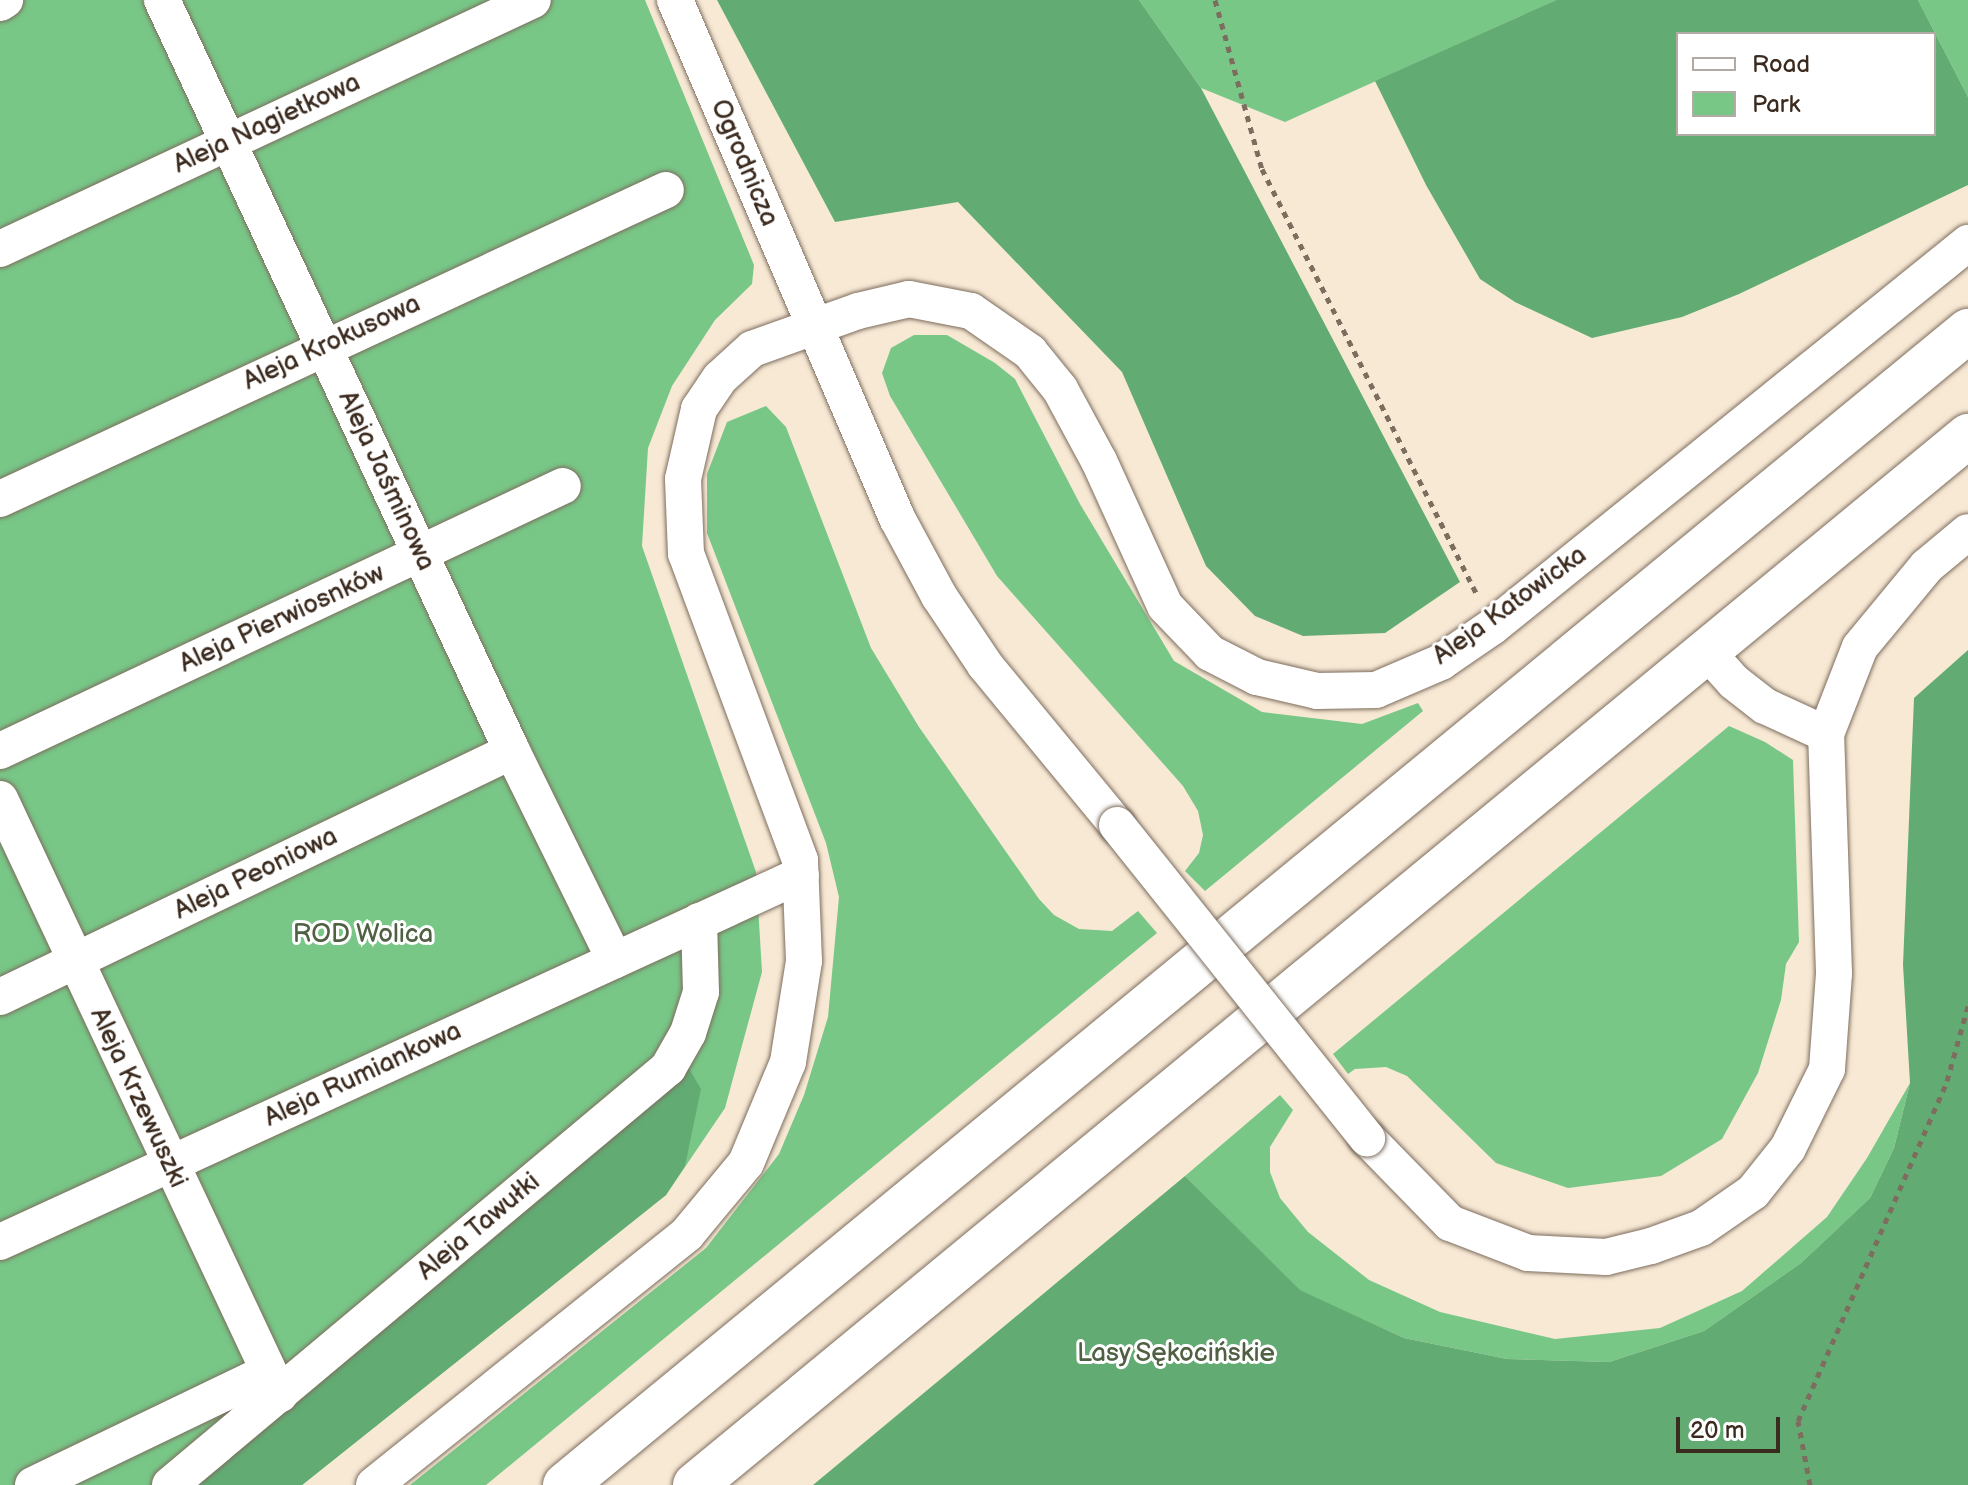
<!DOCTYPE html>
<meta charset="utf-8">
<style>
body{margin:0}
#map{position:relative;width:1968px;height:1485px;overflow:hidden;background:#f8e9d5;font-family:"Balsamiq Sans",sans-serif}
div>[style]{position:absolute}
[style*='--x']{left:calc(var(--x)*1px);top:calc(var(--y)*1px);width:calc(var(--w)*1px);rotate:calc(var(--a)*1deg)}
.green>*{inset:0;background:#78c787}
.forest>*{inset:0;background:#62ac74}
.path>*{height:5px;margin-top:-2.5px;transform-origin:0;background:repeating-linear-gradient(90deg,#7d6d5e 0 6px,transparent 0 12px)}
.roads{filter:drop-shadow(0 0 2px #7d6d5e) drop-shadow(0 0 2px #7d6d5e)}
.minor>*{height:36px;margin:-18px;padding:0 18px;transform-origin:18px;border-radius:18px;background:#fff}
.highway>*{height:44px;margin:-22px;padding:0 22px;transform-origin:22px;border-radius:22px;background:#fff}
.bridges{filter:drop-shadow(0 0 2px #7d6d5e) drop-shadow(0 0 2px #7d6d5e)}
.minor-bridge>*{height:36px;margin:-18px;padding:0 18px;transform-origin:18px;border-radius:18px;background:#fff}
span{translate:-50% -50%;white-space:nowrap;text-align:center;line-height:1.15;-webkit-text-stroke:6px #fff;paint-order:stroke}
.street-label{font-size:26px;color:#3b2a1e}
.park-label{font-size:26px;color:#506143}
.legend{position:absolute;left:1676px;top:32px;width:260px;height:104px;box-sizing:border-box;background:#fff;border:2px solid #b1aaa5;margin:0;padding:10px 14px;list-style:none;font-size:24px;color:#3b2a1e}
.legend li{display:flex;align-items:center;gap:16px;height:40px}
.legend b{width:40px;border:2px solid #b1aaa5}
.scale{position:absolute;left:1676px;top:1417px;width:104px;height:36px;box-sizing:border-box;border:4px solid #3b2a1e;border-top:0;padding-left:10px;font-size:24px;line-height:28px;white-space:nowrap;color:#3b2a1e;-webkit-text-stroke:6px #fff;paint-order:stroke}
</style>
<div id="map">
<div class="green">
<div style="clip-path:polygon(0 0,645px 0,754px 265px,752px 284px,715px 320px,672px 386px,648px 448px,642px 546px,756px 872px,762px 972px,725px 1108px,666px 1195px,302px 1485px,0 1485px)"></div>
<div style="clip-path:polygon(1139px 0,1556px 0,1285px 122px,1201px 88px)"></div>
<div style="clip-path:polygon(1918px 0,1968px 0,1968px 97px)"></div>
<div style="clip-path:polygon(914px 335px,947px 335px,995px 363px,1015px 379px,1080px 504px,1174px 661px,1262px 712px,1362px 724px,1418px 703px,1423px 711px,1205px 891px,1185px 871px,1199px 853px,1203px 835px,1198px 811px,1183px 786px,997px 576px,890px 396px,882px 373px,891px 348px)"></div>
<div style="clip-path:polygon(766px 406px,786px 427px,871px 648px,919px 727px,1039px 899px,1054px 915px,1079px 929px,1112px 931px,1138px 911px,1157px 933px,486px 1485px,410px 1485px,706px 1248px,779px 1154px,804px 1095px,828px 1017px,839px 897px,826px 843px,707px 533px,707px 474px,727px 422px)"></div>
<div style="clip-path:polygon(1729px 726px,1765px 742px,1793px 760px,1799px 942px,1786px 964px,1781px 1000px,1758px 1073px,1722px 1139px,1661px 1176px,1568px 1188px,1496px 1163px,1407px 1076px,1386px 1067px,1355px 1069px,1348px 1074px,1333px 1054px)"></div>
<div style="clip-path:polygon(1910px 1083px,1894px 1148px,1870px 1198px,1801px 1263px,1704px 1331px,1609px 1362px,1507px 1359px,1404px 1338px,1299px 1290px,1185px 1176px,1280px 1095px,1293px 1110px,1270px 1147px,1270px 1172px,1280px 1198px,1308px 1232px,1369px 1280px,1440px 1312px,1555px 1339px,1660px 1328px,1742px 1291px,1827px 1217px,1867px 1158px)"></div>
</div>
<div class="forest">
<div style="clip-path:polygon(717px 0,1139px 0,1201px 88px,1460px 582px,1385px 633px,1303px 636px,1255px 616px,1206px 566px,1122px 372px,958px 202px,835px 222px)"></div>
<div style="clip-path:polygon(evenodd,1556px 0,1918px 0,1968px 97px,1968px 185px,1739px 294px,1682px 317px,1592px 338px,1515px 302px,1480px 279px,1426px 185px,1375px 81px,1556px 0,1678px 34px,1934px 34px,1934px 134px,1678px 134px,1678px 34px)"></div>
<div style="clip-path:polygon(1968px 650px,1968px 1485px,813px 1485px,1185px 1176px,1300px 1290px,1404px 1338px,1507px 1359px,1609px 1362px,1704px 1331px,1801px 1263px,1870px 1198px,1894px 1148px,1910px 1083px,1903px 965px,1914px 698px)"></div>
<div style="clip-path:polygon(688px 1067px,701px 1089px,685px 1166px,666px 1195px,302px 1485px,189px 1485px)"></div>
</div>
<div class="path">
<div style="--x:1215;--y:0;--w:175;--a:74.5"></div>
<div style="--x:1262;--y:169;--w:479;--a:63.2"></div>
<div style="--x:1810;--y:1485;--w:65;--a:-100.6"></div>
<div style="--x:1798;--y:1421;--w:371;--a:-66.3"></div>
<div style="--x:1947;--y:1081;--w:78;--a:-74.4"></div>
</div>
<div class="roads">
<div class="minor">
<div style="--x:162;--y:0;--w:829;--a:65.01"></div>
<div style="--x:512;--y:751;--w:233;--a:63.8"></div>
<div style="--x:675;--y:0;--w:564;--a:66.8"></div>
<div style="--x:897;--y:518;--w:89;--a:61.7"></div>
<div style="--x:939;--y:596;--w:83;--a:56.3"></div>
<div style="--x:985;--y:665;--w:207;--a:50.5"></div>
<div style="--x:0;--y:3;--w:6;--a:-31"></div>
<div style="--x:0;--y:249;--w:588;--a:-25.04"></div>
<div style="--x:0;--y:499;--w:734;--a:-24.89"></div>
<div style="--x:1707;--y:652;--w:40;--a:48"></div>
<div style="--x:1734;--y:682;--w:39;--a:38"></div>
<div style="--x:1765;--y:706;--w:67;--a:24.7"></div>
<div style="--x:0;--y:751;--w:622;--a:-25.21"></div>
<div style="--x:0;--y:799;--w:658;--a:64.84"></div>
<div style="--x:0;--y:997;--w:568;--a:-25.66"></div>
<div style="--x:1367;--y:1138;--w:119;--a:45.7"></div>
<div style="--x:1450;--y:1223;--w:84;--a:21"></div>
<div style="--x:1528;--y:1253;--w:78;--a:2.9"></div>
<div style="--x:1606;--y:1257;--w:46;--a:-13.7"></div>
<div style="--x:1651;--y:1246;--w:53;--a:-19.8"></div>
<div style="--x:1701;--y:1228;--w:63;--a:-34.7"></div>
<div style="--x:1753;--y:1192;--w:56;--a:-51.5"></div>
<div style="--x:1788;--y:1148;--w:88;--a:-63.7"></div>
<div style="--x:1827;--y:1069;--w:96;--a:-85.8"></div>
<div style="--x:1834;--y:973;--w:239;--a:-91.9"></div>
<div style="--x:1826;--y:734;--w:93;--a:-68.7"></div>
<div style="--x:1860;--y:647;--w:105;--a:-50.4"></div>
<div style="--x:1927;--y:566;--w:53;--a:-39.7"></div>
<div style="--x:0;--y:1242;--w:881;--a:-24.62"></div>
<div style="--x:33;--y:1485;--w:261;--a:-25.7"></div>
<div style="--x:170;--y:1485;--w:650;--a:-39.94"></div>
<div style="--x:668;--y:1068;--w:40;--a:-60.3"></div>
<div style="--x:688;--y:1033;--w:43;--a:-72.4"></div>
<div style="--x:701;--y:992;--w:71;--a:-91.6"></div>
<div style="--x:374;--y:1485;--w:401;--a:-38.7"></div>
<div style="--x:687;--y:1234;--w:92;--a:-50.3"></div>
<div style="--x:746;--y:1163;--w:109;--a:-67.4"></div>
<div style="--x:788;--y:1062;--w:102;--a:-81"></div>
<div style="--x:804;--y:961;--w:101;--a:-92.3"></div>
<div style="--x:800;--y:860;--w:327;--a:-110.4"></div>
<div style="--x:686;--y:554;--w:75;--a:-92.3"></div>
<div style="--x:683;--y:479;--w:72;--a:-77.1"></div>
<div style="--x:699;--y:409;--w:37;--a:-56"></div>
<div style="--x:720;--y:378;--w:43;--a:-42.2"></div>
<div style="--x:752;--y:349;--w:113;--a:-19.7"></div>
<div style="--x:858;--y:311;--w:52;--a:-13.2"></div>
<div style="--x:909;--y:299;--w:63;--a:11"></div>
<div style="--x:971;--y:311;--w:72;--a:34.8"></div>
<div style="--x:1030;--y:352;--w:48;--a:51"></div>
<div style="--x:1060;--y:389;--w:82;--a:61.6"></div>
<div style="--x:1099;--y:461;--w:159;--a:65.5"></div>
<div style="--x:1165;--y:606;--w:65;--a:46.2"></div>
<div style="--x:1210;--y:653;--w:53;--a:27.1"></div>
<div style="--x:1257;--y:677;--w:62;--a:13.1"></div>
<div style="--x:1317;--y:691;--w:59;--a:-1"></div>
<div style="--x:1376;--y:690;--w:71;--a:-23.3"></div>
<div style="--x:1441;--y:662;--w:62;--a:-34.5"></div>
<div style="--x:1492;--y:627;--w:612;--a:-38.89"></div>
</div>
<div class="highway">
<div style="--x:565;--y:1485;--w:1817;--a:-39.44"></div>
<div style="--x:695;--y:1485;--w:1650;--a:-39.49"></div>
</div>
</div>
<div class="bridges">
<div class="minor-bridge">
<div style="--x:1117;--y:825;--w:401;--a:51.4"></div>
</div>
</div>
<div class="street-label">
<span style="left:267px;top:124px;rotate:-25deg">Aleja Nagietkowa</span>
<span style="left:744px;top:163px;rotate:67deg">Ogrodnicza</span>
<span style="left:332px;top:343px;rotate:-25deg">Aleja Krokusowa</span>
<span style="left:386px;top:481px;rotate:65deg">Aleja Jaśminowa</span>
<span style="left:1510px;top:606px;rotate:-36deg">Aleja Katowicka</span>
<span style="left:282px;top:619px;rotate:-25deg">Aleja Pierwiosnków</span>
<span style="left:256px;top:874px;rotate:-26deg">Aleja Peoniowa</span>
<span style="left:363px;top:1075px;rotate:-25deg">Aleja Rumiankowa</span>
<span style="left:138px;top:1098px;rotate:65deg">Aleja Krzewuszki</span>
<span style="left:479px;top:1227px;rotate:-40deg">Aleja Tawułki</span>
</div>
<div class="park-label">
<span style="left:363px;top:935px">ROD Wolica</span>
<span style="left:1176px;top:1354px">Lasy Sękocińskie</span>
</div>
<ul class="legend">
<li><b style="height:10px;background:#fff"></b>Road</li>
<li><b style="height:22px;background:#78c787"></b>Park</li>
</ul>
<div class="scale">20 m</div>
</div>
